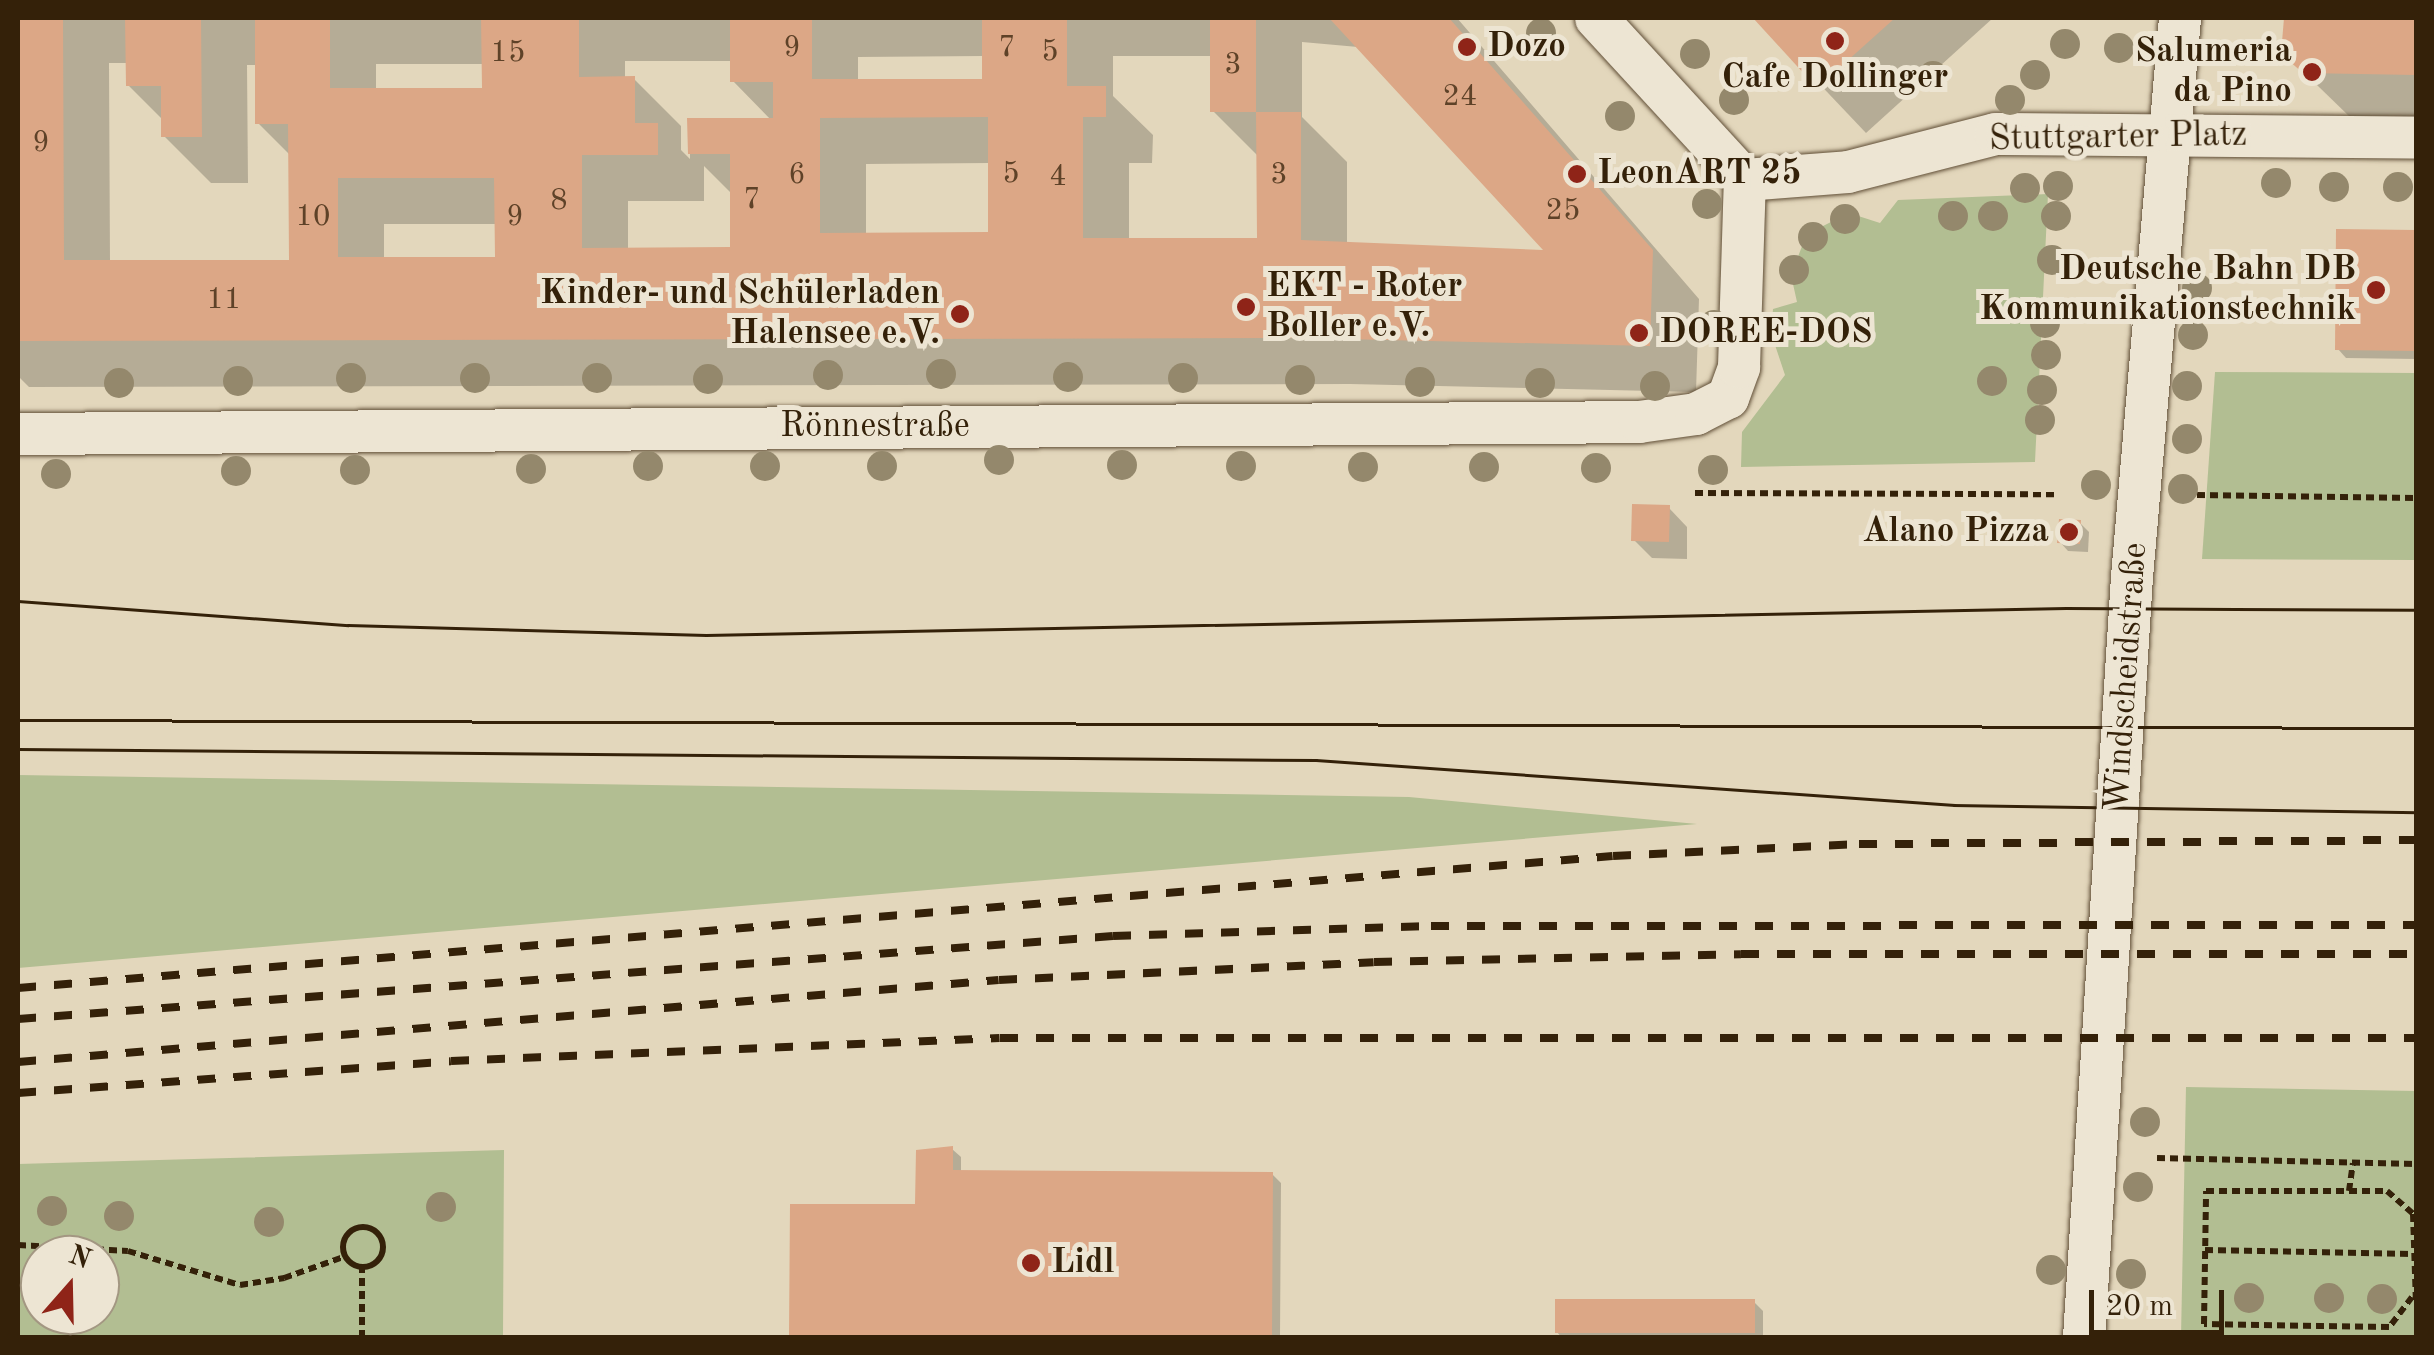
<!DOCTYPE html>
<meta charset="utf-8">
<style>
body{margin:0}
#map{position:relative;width:2434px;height:1355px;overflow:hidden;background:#e3d7bc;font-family:"Old Standard TT",serif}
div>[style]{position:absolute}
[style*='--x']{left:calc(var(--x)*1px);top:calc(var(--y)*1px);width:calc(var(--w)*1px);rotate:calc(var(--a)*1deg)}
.green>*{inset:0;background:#b2be92}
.shadow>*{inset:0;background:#0003}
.building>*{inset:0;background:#dca786}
.path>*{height:6px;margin-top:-3px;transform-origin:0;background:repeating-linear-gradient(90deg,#342109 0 8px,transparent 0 13px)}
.path>.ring{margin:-3px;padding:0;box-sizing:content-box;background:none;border:6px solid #342109;border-radius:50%}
.roads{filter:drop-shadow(0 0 2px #604e36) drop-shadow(0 0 2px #604e36)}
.street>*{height:42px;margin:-21px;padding:0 21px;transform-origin:21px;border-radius:21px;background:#ede5d3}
.tram>*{height:2.5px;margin:-1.25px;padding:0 1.25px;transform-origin:1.25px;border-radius:1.25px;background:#342109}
.rail>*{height:8px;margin-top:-4px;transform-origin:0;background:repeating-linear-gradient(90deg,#342109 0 18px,transparent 0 36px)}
.trees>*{width:30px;height:30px;margin:-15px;border-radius:50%;background:#94886c}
.dots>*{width:28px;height:28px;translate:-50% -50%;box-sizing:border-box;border:5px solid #ede5d3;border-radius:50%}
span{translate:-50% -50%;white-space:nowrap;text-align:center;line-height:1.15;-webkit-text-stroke:10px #ede5d3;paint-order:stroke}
.number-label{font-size:30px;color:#5e4228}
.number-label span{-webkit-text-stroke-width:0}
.poi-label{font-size:35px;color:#342109;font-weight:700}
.left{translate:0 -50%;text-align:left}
.right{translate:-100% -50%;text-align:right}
.street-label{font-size:35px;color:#342109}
.frame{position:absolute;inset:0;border:20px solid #342109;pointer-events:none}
.north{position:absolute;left:20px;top:1235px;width:100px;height:100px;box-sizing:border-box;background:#ede5d3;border:2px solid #a39782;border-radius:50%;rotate:20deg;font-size:28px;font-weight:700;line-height:40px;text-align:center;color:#342109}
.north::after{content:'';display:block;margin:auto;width:35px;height:45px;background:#8f2418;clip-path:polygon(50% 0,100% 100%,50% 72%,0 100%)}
.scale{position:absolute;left:2089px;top:1290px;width:135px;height:45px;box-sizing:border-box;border:5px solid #342109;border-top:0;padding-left:12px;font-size:30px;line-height:35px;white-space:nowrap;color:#342109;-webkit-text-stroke:8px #ede5d3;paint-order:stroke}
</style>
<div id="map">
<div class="green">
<div style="clip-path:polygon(2048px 194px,2035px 462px,1741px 467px,1742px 432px,1785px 375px,1771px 333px,1773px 309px,1797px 302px,1791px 275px,1804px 241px,1817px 229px,1849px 213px,1880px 223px,1898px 200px)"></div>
<div style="clip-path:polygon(2215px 372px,2416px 373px,2416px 560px,2202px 559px)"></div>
<div style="clip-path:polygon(18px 775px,1409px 797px,1697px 824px,18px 968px)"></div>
<div style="clip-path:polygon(2186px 1087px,2416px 1091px,2416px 1337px,2181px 1337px)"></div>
<div style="clip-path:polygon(evenodd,504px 1150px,503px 1337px,18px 1337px,18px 1164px,504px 1150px,40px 1255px,100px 1255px,100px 1315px,40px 1315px,40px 1255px)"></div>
</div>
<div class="shadow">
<div style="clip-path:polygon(evenodd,18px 18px,1457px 18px,1699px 299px,1696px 392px,1350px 384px,29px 387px,18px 376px,18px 18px,1302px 42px,1358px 47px,1549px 253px,1347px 244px,1347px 162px,1302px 117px,1302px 42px,18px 18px,984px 56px,984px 82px,858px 82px,858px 57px,984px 56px,18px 18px,1113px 56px,1213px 56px,1213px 111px,1259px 157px,1259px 240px,1129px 240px,1129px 163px,1152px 163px,1153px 135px,1113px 96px,1113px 56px,18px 18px,625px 61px,732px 61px,733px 81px,772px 121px,690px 120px,690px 159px,681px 150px,681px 126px,634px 79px,625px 79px,625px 61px,18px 18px,109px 63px,128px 63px,128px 85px,164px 121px,164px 136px,211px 183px,248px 183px,247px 65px,258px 65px,258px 123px,291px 156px,291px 262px,110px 262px,109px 63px,18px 18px,376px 64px,484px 64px,484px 91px,376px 91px,376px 64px,18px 18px,990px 163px,991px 235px,866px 235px,866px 164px,990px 163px,18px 18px,704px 166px,733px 195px,733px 249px,628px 250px,628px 201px,704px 201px,704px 166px,18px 18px,384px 224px,497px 224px,497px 259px,384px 259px,384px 224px)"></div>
<div style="clip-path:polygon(1757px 18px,1993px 18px,1866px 133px)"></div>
<div style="clip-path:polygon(2287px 18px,2416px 18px,2416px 121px,2352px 119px,2284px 53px)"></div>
<div style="clip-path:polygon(2338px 232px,2416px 233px,2416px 359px,2346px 358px,2338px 349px)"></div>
<div style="clip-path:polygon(1669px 508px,1687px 527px,1687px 559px,1652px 558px,1634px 540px)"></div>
<div style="clip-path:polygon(2080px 523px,2089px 532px,2088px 552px,2068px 551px,2060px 542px)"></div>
<div style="clip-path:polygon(952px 1149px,961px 1157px,961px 1172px,1272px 1174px,1281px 1183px,1280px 1338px,796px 1338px,792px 1334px,918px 1207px)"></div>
<div style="clip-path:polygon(1754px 1302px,1763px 1311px,1763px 1338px,1562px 1338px,1557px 1332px)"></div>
</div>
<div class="building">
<div style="clip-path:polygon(evenodd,18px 18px,63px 18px,64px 260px,289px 260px,288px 124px,255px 124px,255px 18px,330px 18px,330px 88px,482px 88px,481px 18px,579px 18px,579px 77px,635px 76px,635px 123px,658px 123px,658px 155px,582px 155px,582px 248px,730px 247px,730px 154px,688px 154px,687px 118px,773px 118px,773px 82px,730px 82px,730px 18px,812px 18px,812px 79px,982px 79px,982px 18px,1067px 18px,1067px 86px,1106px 86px,1106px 117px,1083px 117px,1083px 238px,1257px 238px,1256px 112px,1301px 112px,1301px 240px,1543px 250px,1329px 18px,1449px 18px,1653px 250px,1650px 346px,1301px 338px,18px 341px,18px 18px,988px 117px,988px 232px,820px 233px,820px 118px,988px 117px,18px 18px,338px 178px,494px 178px,495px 257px,338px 257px,338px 178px)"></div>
<div style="clip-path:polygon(125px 18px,201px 18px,202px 137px,161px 137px,161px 86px,126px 86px)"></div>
<div style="clip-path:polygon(1210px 18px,1256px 18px,1256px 112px,1210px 112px)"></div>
<div style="clip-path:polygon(1753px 18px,1895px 18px,1817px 88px)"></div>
<div style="clip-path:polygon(2284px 18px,2416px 18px,2416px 75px,2303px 73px,2281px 54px)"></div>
<div style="clip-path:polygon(2336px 229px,2416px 230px,2416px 351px,2335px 350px)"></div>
<div style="clip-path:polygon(1632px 504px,1670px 505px,1669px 542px,1631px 541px)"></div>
<div style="clip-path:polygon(2059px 519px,2081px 520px,2080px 544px,2057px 543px)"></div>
<div style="clip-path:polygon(953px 1146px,953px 1170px,1273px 1172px,1272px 1337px,789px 1335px,790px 1204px,915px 1204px,916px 1150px)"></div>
<div style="clip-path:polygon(1555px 1299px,1755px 1299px,1755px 1333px,1555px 1333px)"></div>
</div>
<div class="path">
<div style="--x:1695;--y:493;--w:361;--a:0.2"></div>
<div style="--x:2197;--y:495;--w:219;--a:0.8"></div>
<div style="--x:2157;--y:1158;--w:259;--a:1.3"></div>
<div style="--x:2349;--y:1191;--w:28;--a:-82"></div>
<div class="ring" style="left:343px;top:1227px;width:34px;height:34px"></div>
<div style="--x:18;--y:1245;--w:110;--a:3.1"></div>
<div style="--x:128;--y:1251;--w:117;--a:16.9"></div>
<div style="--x:240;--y:1285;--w:45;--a:-9"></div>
<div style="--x:284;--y:1278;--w:66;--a:-19.5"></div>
<div style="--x:2205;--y:1250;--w:207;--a:1.1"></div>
<div style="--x:2412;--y:1297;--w:38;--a:127"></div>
<div style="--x:2389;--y:1327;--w:185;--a:-179.1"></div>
<div style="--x:2204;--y:1324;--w:133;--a:-89.1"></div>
<div style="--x:2206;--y:1191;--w:181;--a:0"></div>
<div style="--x:2387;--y:1191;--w:35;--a:41"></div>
<div style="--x:2413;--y:1214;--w:91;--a:88.1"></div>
<div style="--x:362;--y:1338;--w:71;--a:-90"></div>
</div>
<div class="roads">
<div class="street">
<div style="--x:1596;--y:18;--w:220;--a:47.4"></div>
<div style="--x:18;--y:434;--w:1621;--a:-0.42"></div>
<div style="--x:1639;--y:422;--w:58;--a:-8"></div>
<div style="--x:1696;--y:414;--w:36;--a:-27"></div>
<div style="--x:1728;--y:398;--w:33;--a:-70"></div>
<div style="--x:1739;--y:367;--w:187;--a:-88.2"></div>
<div style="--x:1745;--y:180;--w:103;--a:-4.4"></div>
<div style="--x:1848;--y:172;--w:153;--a:-14.4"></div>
<div style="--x:1996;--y:134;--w:420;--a:0.5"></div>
<div style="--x:2084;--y:1338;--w:763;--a:-86.39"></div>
<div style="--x:2132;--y:577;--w:561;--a:-85.09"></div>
</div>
</div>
<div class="tram">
<div style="--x:18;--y:601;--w:331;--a:4.2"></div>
<div style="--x:348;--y:625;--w:358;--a:1.6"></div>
<div style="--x:706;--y:635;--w:1360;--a:-1.14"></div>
<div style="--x:2066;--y:608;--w:350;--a:0.3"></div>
<div style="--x:18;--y:720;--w:2398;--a:0.19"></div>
<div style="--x:18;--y:749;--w:1298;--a:0.49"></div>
<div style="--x:1316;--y:760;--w:640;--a:4.03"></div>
<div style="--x:1954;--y:805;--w:462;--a:0.9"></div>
</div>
<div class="rail">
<div style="--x:18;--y:988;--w:1600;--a:-4.73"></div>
<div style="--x:1613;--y:856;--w:246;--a:-2.8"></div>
<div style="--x:1859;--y:844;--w:557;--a:-0.41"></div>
<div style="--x:18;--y:1019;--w:1098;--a:-4.33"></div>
<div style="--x:1113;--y:936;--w:318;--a:-1.8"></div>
<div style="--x:1431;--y:926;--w:985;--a:-0.06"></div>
<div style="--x:18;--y:1062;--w:984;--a:-4.78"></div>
<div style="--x:999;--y:980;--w:375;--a:-2.7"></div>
<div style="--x:1374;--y:962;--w:367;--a:-1.2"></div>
<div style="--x:1741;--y:954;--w:675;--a:0"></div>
<div style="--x:18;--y:1093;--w:434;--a:-4.2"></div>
<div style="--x:451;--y:1061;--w:549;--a:-2.4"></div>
<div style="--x:1000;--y:1038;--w:1416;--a:0"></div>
</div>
<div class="trees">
<div style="left:1541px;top:33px"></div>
<div style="left:2065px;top:44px"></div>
<div style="left:2119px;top:48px"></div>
<div style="left:1695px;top:54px"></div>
<div style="left:2035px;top:75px"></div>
<div style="left:1933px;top:76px"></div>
<div style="left:1734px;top:100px"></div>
<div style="left:2010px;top:100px"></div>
<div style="left:1620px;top:116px"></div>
<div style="left:2276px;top:183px"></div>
<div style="left:2058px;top:186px"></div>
<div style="left:2334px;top:187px"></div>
<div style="left:2398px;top:187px"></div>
<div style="left:2025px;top:188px"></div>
<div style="left:1707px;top:204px"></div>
<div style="left:1953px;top:216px"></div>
<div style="left:1993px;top:216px"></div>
<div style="left:2056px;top:216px"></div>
<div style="left:1845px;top:219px"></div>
<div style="left:1813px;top:237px"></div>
<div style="left:2052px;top:260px"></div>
<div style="left:1794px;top:270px"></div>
<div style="left:2197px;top:288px"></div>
<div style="left:2045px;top:323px"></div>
<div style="left:1714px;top:325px"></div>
<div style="left:2193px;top:335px"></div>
<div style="left:2046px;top:355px"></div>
<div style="left:941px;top:374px"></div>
<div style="left:828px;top:375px"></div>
<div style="left:1068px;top:377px"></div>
<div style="left:351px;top:378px"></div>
<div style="left:475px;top:378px"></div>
<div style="left:597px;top:378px"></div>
<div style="left:1183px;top:378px"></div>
<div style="left:708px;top:379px"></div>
<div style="left:1300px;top:380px"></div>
<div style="left:238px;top:381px"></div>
<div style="left:1992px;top:381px"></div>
<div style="left:1420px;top:382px"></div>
<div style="left:119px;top:383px"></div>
<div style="left:1540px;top:383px"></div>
<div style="left:1655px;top:386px"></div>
<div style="left:2187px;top:386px"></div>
<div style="left:2042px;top:390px"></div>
<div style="left:2040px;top:420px"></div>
<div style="left:2187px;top:439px"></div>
<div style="left:999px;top:460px"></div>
<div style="left:1122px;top:465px"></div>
<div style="left:648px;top:466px"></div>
<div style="left:765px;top:466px"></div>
<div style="left:882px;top:466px"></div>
<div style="left:1241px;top:466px"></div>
<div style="left:1363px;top:467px"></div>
<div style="left:1484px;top:467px"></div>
<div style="left:1596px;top:468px"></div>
<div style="left:531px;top:469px"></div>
<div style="left:355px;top:470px"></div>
<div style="left:1713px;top:470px"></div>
<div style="left:236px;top:471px"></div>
<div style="left:56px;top:474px"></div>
<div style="left:2096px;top:485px"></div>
<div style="left:2183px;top:489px"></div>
<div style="left:2145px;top:1122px"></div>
<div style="left:2138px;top:1187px"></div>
<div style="left:441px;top:1207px"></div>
<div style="left:52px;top:1211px"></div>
<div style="left:119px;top:1216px"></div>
<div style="left:269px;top:1222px"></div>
<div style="left:2051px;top:1270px"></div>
<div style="left:2131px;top:1274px"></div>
<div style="left:2249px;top:1298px"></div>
<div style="left:2329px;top:1298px"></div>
<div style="left:2382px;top:1299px"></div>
</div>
<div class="dots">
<div style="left:1835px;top:41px;background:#8f2418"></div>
<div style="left:1467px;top:47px;background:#8f2418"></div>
<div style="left:2312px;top:72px;background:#8f2418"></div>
<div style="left:1577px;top:174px;background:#8f2418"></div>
<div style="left:2376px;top:290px;background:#8f2418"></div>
<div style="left:1246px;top:307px;background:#8f2418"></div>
<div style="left:960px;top:314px;background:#8f2418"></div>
<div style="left:1639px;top:333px;background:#8f2418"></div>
<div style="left:2069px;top:532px;background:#8f2418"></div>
<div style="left:1031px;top:1263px;background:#8f2418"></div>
</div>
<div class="number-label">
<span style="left:792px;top:48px">9</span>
<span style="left:1007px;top:48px">7</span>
<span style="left:1050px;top:52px">5</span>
<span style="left:508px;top:53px">15</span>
<span style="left:1233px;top:65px">3</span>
<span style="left:1460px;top:97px">24</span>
<span style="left:41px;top:143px">9</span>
<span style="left:1011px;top:174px">5</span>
<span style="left:797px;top:175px">6</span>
<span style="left:1279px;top:175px">3</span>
<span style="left:1058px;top:177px">4</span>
<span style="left:752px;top:200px">7</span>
<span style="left:559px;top:201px">8</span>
<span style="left:1563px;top:211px">25</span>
<span style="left:313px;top:217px">10</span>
<span style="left:515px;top:217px">9</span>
<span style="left:224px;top:300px">11</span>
</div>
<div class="poi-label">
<span class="left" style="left:1487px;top:47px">Dozo</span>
<span class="right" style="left:2292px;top:72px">Salumeria<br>da Pino</span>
<span style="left:1835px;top:78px">Cafe Dollinger</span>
<span class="left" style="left:1597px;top:174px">LeonART 25</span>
<span class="right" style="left:2356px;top:290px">Deutsche Bahn DB<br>Kommunikationstechnik</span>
<span class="left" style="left:1266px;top:307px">EKT - Roter<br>Boller e.V.</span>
<span class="right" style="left:940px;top:314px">Kinder- und Schülerladen<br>Halensee e.V.</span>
<span class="left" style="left:1659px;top:333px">DOREE-DOS</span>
<span class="right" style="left:2049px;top:532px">Alano Pizza</span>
<span class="left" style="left:1051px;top:1263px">Lidl</span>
</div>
<div class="street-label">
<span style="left:2118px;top:138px;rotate:-1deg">Stuttgarter Platz</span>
<span style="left:875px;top:427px">Rönnestraße</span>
<span style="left:2127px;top:677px;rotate:-86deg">Windscheidstraße</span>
</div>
<div class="frame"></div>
<div class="north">N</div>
<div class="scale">20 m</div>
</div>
